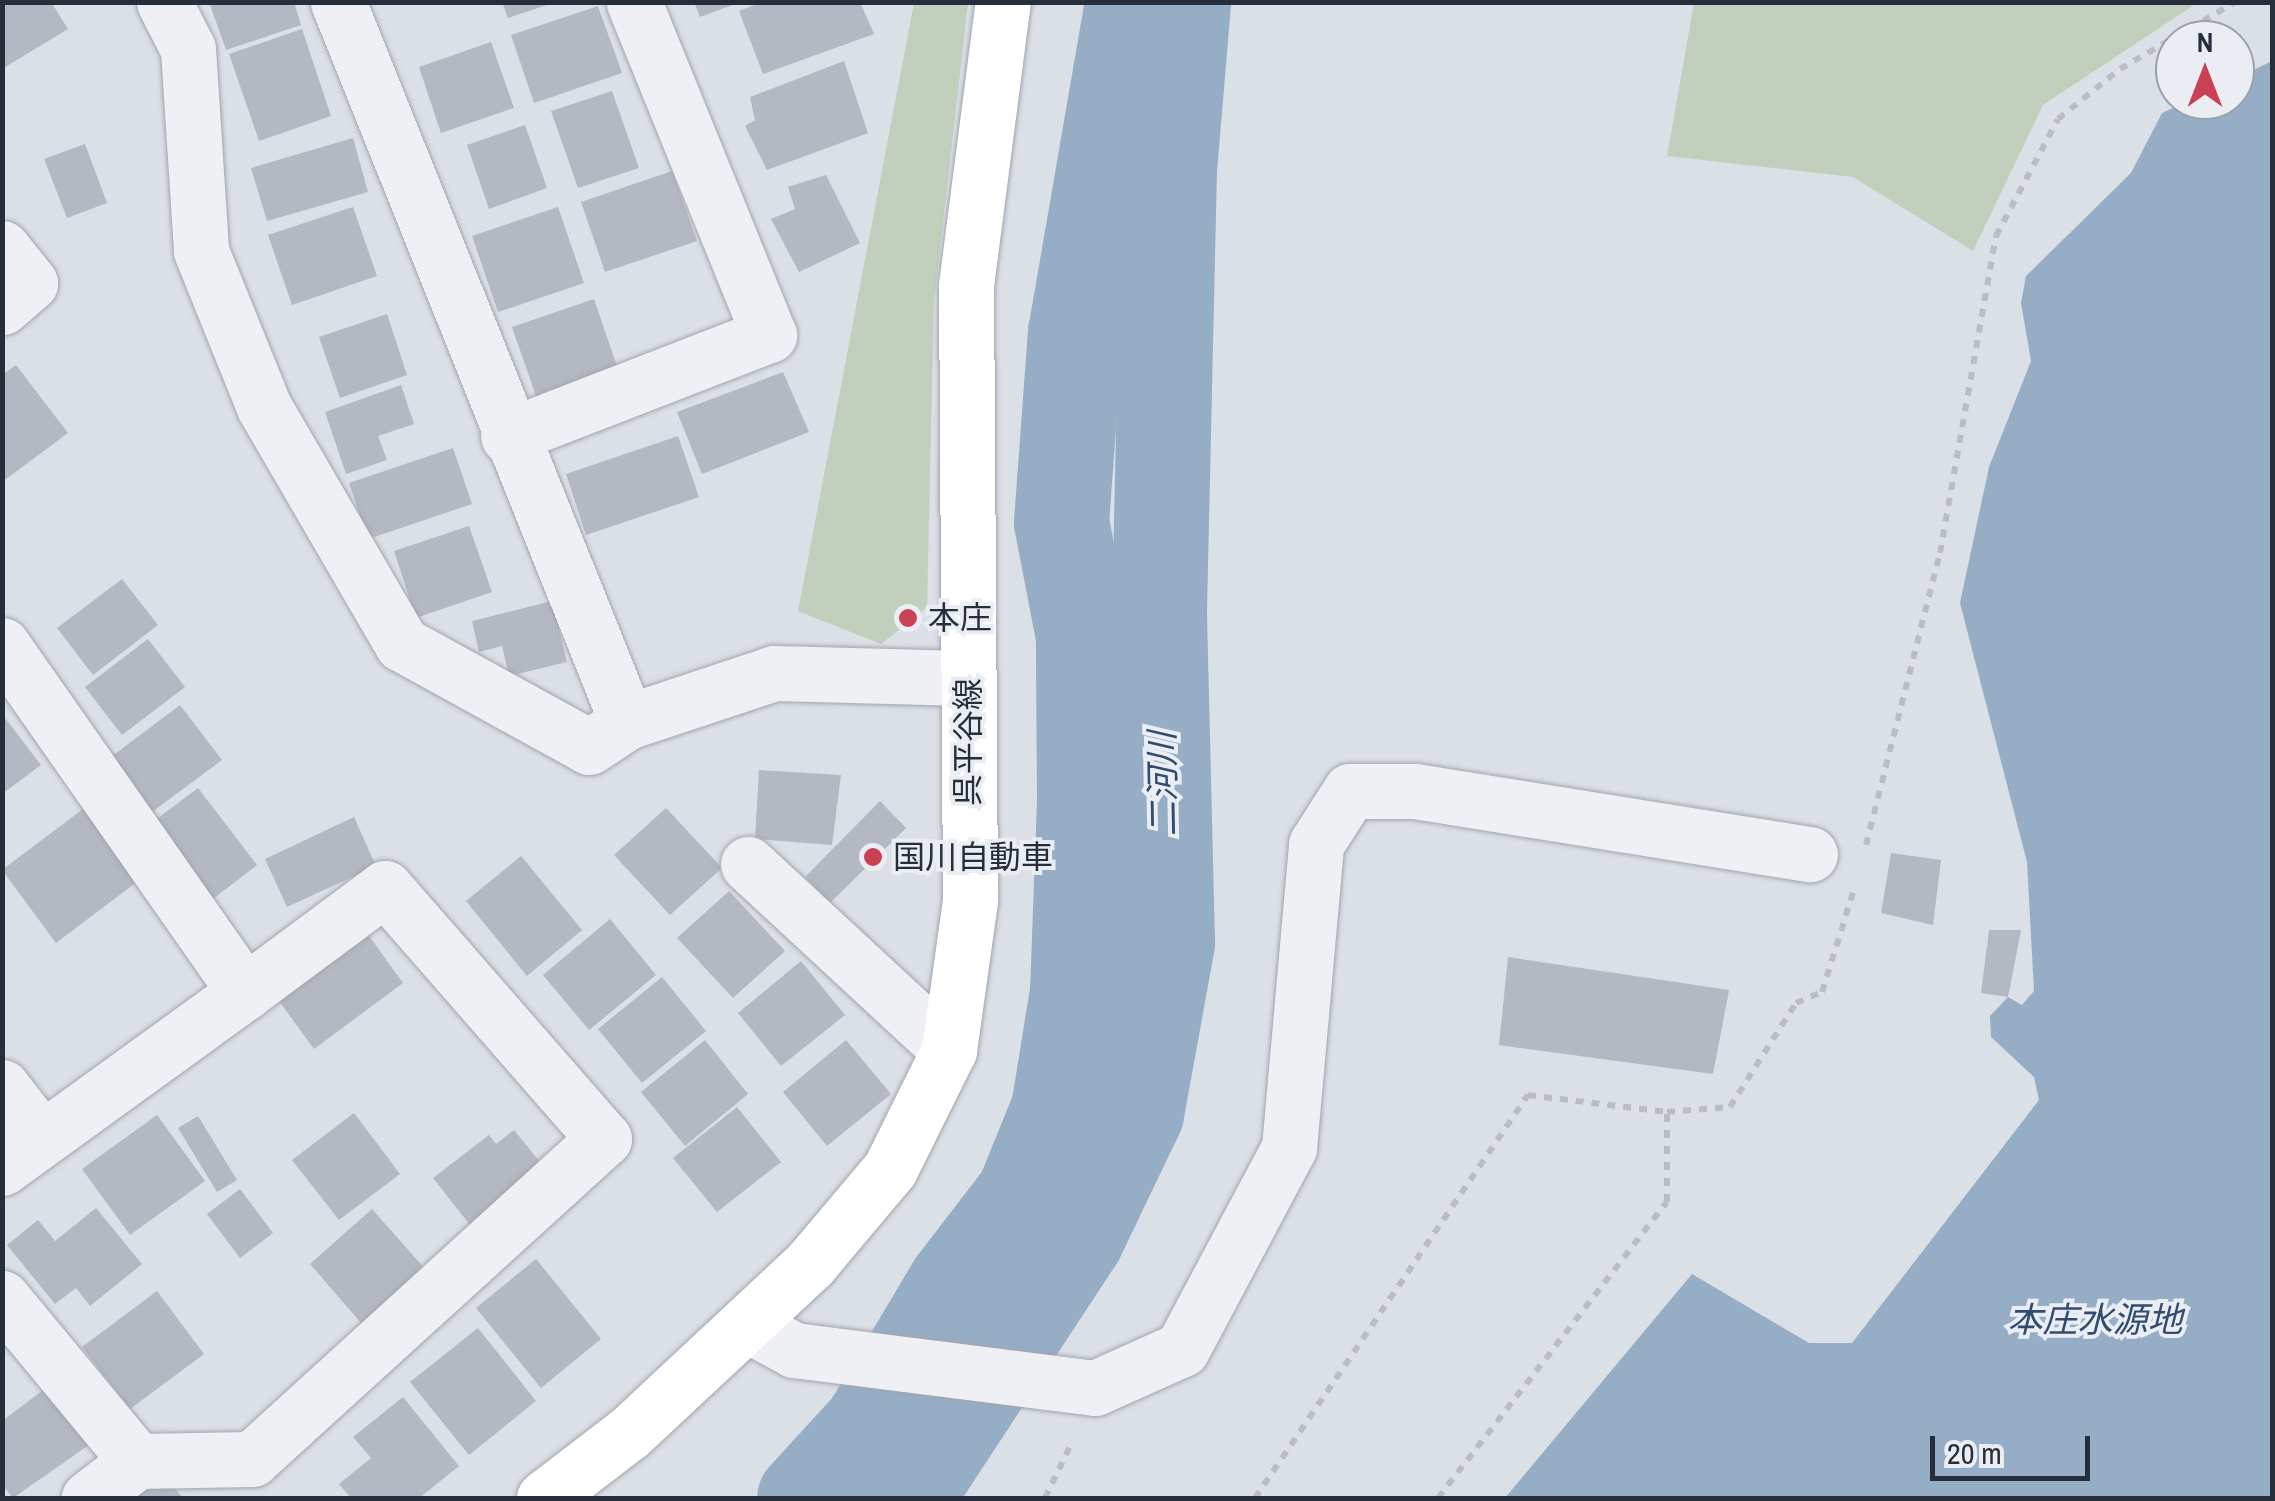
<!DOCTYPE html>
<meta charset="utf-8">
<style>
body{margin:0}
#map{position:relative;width:2275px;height:1501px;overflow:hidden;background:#dbdfe6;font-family:"Archivo Narrow","Noto Sans JP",sans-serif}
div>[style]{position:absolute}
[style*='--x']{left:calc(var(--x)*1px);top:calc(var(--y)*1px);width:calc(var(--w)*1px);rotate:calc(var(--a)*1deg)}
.green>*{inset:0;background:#c1cfbc}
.water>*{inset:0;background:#96adc6}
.river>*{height:95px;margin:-47.5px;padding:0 47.5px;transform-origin:47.5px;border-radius:47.5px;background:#96adc6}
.building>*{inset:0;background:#b3b8c2}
.path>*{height:6px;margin-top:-3px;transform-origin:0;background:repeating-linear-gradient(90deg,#babdc4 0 8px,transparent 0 16px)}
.roads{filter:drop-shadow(0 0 2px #a1a6af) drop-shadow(0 0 2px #a1a6af)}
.minor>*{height:55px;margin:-27.5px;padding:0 27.5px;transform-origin:27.5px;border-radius:27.5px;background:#eef0f4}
.major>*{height:55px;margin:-27.5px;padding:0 27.5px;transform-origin:27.5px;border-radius:27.5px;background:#fff}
.dots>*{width:28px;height:28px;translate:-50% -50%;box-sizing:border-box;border:5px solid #eaeef3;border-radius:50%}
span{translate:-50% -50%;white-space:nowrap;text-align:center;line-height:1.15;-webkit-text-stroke:8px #eaeef3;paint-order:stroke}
.poi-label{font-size:32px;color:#262d3b}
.left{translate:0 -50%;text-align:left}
.street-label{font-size:32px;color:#262d3b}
.water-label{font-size:35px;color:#314c6e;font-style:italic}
.frame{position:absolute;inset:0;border:5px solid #262d3b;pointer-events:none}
.north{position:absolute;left:2155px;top:20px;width:100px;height:100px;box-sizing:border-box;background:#eaeef3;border:2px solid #9ca1a9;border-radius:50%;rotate:0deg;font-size:28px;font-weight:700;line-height:40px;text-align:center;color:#262d3b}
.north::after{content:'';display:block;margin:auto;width:35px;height:45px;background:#cb4054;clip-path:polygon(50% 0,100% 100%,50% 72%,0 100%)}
.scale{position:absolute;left:1930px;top:1436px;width:160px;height:45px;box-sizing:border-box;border:5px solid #262d3b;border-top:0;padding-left:12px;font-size:30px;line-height:35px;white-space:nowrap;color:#262d3b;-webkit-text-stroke:8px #eaeef3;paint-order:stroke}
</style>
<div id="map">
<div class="green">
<div style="clip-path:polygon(914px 3px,968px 3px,934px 301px,927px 607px,881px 644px,798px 611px)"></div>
<div style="clip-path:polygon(1694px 3px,1694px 2px,2197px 3px,2043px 105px,1973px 251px,1853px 177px,1667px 156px)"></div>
</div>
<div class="water">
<div style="clip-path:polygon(2272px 61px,2272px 1498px,1505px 1498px,1692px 1274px,1809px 1343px,1852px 1343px,2039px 1100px,2034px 1077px,1991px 1037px,1990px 1016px,2008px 997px,2022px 1005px,2034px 991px,2027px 862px,1960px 603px,1989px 467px,2031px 361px,2021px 303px,2026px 276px,2131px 173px,2162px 113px,2190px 100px,2235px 100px,2235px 79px)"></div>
</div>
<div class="river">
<div style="--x:804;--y:1498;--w:98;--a:-47.5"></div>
<div style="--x:870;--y:1426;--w:164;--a:-59.2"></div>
<div style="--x:954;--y:1285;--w:113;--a:-52.5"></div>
<div style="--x:1023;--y:1195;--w:93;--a:-67.9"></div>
<div style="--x:1058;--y:1109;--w:119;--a:-80.8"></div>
<div style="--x:1077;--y:992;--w:193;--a:-87.9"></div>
<div style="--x:1084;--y:799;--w:163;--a:-90.4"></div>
<div style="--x:1083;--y:636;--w:116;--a:-100.9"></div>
<div style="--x:1061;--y:522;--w:190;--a:-85.8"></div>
<div style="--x:1075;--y:333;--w:336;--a:-80.2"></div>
<div style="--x:905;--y:1498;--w:311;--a:-56.7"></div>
<div style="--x:1076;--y:1238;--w:139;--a:-64.4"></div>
<div style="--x:1136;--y:1113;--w:174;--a:-79.7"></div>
<div style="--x:1167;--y:942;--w:333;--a:-91.4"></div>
<div style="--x:1159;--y:609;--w:440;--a:-88.7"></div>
<div style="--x:1169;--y:169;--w:166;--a:-85.2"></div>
</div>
<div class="building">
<div style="clip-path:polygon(2px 2px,51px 2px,68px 29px,2px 69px)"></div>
<div style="clip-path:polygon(209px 2px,294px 2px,301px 25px,226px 50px)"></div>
<div style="clip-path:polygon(502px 2px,553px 2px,553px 3px,508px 18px)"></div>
<div style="clip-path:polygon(694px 2px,738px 2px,738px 3px,700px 17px)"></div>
<div style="clip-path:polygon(762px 2px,860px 2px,874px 34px,763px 74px,739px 11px)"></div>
<div style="clip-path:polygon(598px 6px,622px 73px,534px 103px,511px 35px)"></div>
<div style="clip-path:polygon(302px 29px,331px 116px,259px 141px,229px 54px)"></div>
<div style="clip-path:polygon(491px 42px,514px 108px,441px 133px,419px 67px)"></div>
<div style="clip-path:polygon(844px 61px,868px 133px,767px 170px,745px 126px,755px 120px,750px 97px)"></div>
<div style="clip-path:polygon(612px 91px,639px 168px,578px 188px,551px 111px)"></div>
<div style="clip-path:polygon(525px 125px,547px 188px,489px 209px,467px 145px)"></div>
<div style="clip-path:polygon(353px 138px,368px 192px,267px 221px,251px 168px)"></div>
<div style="clip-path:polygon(85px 144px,107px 203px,67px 218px,44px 159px)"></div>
<div style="clip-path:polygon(672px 171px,697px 241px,605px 272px,581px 202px)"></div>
<div style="clip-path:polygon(826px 175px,860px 243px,799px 272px,771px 219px,795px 209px,788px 187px)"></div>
<div style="clip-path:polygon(353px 207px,377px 276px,292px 305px,268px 235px)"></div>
<div style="clip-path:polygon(558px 207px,584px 283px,498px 312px,472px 236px)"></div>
<div style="clip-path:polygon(594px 299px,619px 372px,537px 399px,512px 327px)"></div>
<div style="clip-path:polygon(387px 314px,407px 375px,340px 398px,319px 337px)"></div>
<div style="clip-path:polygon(16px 365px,68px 433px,2px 482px,2px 375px)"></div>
<div style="clip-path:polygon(783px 372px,809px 432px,702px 474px,677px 412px)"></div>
<div style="clip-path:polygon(401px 385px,414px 424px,378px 436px,387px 460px,346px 474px,325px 412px)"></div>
<div style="clip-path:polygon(678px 436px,699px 497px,586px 535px,566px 474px)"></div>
<div style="clip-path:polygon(453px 448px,472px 504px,368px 539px,349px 483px)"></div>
<div style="clip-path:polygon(469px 526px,492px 592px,416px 618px,394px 551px)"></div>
<div style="clip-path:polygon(122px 579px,158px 625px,93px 675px,57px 628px)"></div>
<div style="clip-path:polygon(552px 601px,567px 662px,509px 676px,502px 646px,479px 652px,472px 621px)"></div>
<div style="clip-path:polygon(148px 639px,185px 687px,122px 735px,85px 687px)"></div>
<div style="clip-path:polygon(180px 705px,222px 760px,148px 815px,107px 760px)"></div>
<div style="clip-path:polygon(2px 714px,41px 765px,2px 794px)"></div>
<div style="clip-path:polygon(759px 770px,841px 775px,832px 845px,755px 839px)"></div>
<div style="clip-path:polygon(198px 788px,257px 865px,209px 902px,150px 824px)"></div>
<div style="clip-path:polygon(880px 801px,906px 828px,830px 903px,805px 877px)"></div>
<div style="clip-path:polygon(87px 806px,142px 878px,56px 943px,2px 870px)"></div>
<div style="clip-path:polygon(666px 808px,722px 868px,670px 915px,614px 855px)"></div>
<div style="clip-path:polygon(354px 817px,376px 866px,287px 907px,265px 859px)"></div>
<div style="clip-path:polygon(1891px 853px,1941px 860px,1933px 925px,1881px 913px)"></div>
<div style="clip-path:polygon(521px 856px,582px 930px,527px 976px,466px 901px)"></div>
<div style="clip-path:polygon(729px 891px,785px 951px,733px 998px,677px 938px)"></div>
<div style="clip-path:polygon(610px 919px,656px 975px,589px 1030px,543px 975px)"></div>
<div style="clip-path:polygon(1989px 930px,2021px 930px,2008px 997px,1981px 993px)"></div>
<div style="clip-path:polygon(369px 936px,403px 983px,314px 1049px,279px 1001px)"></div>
<div style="clip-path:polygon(1508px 957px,1729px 990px,1713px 1074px,1499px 1045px)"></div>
<div style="clip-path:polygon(801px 961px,845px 1015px,781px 1066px,738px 1013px)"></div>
<div style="clip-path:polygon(662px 977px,706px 1031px,642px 1083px,598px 1029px)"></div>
<div style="clip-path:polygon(705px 1040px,748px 1094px,685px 1146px,641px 1092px)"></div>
<div style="clip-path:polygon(846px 1040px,891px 1094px,827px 1146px,783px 1092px)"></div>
<div style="clip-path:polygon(737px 1107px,781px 1162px,717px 1212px,673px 1158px)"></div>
<div style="clip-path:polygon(354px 1113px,400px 1174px,339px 1220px,292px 1160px)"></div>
<div style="clip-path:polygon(157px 1115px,205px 1181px,130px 1235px,82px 1169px)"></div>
<div style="clip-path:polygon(198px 1116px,237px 1180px,217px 1192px,178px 1128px)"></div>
<div style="clip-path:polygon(514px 1130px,544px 1167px,470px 1225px,433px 1178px,489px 1135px,496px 1144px)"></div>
<div style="clip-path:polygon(240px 1189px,273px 1233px,240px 1258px,207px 1214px)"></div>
<div style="clip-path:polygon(96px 1208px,142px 1264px,90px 1306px,76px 1288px,55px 1304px,7px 1245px,38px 1220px,55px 1241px)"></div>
<div style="clip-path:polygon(372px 1209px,425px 1269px,362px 1324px,310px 1264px)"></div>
<div style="clip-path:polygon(536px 1259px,601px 1339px,541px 1388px,476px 1308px)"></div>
<div style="clip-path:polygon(157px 1291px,204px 1354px,130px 1409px,82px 1347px)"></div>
<div style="clip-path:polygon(478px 1328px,536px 1401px,469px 1455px,410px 1382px)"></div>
<div style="clip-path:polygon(46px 1388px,89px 1445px,13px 1498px,2px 1485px,2px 1421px)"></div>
<div style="clip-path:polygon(403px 1397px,459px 1466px,419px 1498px,351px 1498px,339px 1484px,371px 1458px,353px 1437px)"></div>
<div style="clip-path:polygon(164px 1476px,183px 1498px,136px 1498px)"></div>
</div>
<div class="path">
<div style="--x:1866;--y:845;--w:301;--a:-75.8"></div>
<div style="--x:1940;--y:553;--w:322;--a:-80"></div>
<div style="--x:1996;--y:236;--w:132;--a:-62.1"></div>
<div style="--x:2058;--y:119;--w:80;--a:-38.9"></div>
<div style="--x:2120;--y:69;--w:133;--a:-30.2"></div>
<div style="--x:1045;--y:1498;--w:64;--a:-64.2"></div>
<div style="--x:1255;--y:1498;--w:487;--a:-55.9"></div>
<div style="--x:1528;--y:1095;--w:140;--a:7"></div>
<div style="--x:1667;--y:1112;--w:63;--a:-4.5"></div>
<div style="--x:1730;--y:1107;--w:123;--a:-57.6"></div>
<div style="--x:1796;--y:1003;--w:28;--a:-23"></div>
<div style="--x:1822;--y:992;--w:111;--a:-72.7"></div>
<div style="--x:1438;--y:1498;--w:374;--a:-52.3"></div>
<div style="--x:1667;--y:1202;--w:90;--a:-90"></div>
</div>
<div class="roads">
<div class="minor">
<div style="--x:164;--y:2;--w:53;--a:62.9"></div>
<div style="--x:188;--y:49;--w:202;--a:86.3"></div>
<div style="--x:201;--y:251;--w:168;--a:68"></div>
<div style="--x:264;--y:407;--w:274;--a:59.8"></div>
<div style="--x:402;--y:644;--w:213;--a:28.8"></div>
<div style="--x:589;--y:747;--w:45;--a:-33.3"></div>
<div style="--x:627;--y:722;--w:155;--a:-18.4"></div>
<div style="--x:774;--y:673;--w:193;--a:1.5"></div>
<div style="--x:338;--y:2;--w:776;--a:68.13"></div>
<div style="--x:2;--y:248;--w:45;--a:51.3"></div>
<div style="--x:30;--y:283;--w:37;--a:139"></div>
<div style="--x:508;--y:436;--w:280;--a:-21.2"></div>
<div style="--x:769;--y:335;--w:359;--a:-112.1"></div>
<div style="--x:2;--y:645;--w:424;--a:55"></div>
<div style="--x:245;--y:992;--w:300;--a:144.1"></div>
<div style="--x:748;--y:864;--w:274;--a:42.8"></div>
<div style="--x:2;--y:1087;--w:62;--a:52.2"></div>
<div style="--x:2;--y:1298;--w:212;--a:50.4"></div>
<div style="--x:137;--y:1461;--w:61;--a:142.4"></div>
<div style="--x:746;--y:1324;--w:55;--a:28.4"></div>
<div style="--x:794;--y:1350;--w:303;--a:7.2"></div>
<div style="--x:1095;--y:1388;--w:95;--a:-24.1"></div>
<div style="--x:1182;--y:1349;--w:228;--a:-62"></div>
<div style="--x:1289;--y:1148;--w:305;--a:-84.9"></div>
<div style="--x:1316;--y:844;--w:63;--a:-57.3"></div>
<div style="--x:1350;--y:791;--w:65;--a:0"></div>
<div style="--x:1415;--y:791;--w:400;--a:9.1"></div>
<div style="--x:137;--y:1461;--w:115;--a:-1"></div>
<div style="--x:252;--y:1459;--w:476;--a:-42.3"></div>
<div style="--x:604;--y:1139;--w:333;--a:-131.1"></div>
<div style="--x:385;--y:888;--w:174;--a:143.4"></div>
</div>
<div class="major">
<div style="--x:544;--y:1498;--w:108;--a:-37.5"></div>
<div style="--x:630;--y:1432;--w:246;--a:-43"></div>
<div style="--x:810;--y:1264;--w:124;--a:-49.9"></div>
<div style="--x:890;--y:1169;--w:133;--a:-63.6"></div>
<div style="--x:949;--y:1050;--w:151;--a:-82"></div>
<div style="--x:970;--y:900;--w:615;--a:-90.37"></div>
<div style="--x:966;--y:285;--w:285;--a:-82.6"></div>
</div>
</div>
<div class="dots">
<div style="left:908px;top:618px;background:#cb4054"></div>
<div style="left:873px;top:857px;background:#cb4054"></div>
</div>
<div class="poi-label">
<span class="left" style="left:928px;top:618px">本庄</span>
<span class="left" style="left:893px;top:857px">国川自動車</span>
</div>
<div class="street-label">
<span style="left:968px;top:742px;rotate:-90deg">呉平谷線</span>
</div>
<div class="water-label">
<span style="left:1163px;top:784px;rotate:-91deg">二河川</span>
<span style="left:2095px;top:1320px">本庄水源地</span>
</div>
<div class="frame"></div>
<div class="north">N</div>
<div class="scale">20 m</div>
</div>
